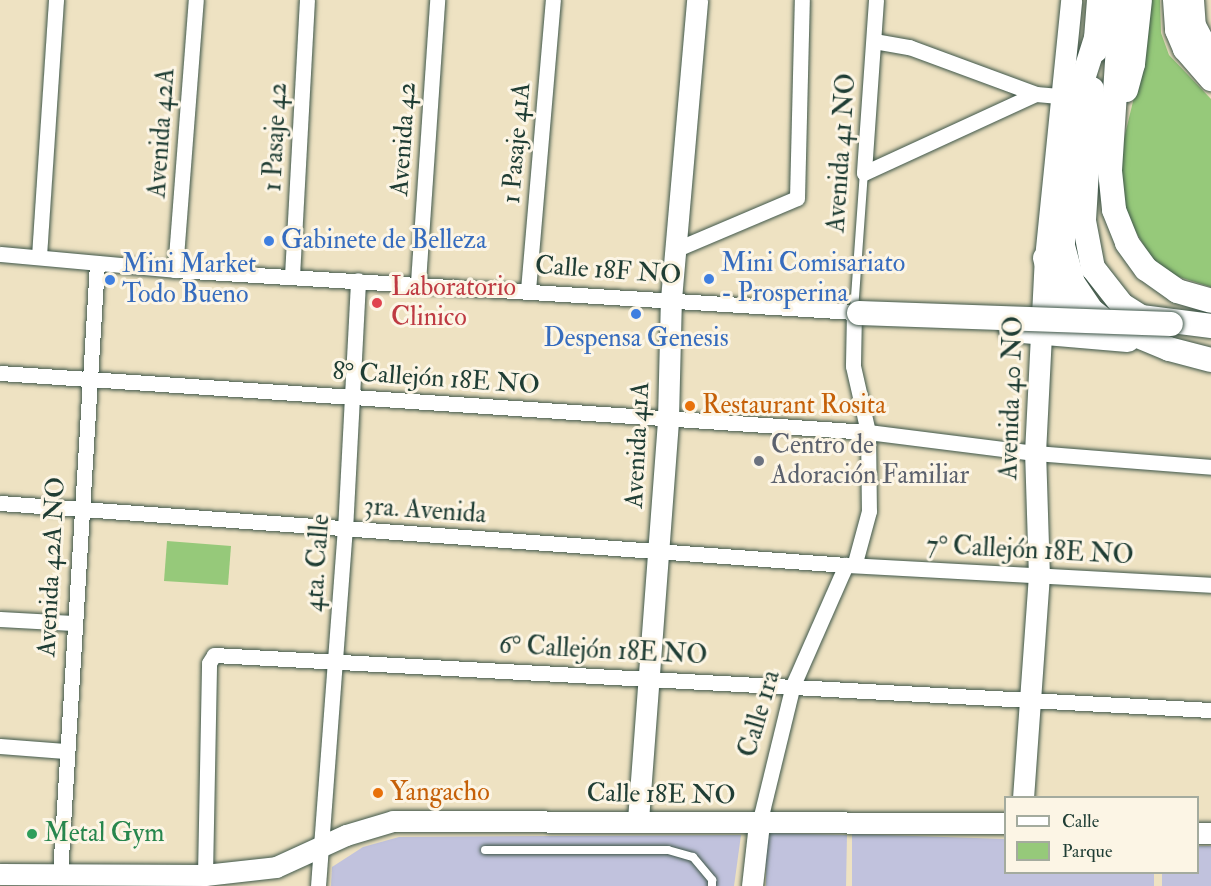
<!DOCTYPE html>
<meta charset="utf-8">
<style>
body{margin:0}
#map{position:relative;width:1211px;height:886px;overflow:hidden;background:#eee2c2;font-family:"IM FELL Double Pica",serif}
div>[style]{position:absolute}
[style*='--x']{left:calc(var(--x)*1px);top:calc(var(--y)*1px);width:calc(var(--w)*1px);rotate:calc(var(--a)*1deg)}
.industrial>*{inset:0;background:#c1c2dd}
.green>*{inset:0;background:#96c97a}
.roads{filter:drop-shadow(0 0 2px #3e5649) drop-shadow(0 0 2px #3e5649)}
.lane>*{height:8px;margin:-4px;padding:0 4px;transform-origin:4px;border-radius:4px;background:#fff}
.street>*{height:15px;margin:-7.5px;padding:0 7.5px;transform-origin:7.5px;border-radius:7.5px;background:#fff}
.secondary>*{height:21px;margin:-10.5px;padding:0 10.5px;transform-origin:10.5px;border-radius:10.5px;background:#fff}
.primary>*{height:24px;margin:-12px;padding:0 12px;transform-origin:12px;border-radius:12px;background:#fff}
.bridges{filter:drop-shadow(0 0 2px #3e5649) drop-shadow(0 0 2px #3e5649)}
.primary-bridge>*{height:24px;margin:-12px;padding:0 12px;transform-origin:12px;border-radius:12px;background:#fff}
.dots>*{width:16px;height:16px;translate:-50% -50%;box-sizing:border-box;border:3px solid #fcf5e5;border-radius:50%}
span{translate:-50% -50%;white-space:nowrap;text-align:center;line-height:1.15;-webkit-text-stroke:6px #fcf5e5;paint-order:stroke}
.street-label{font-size:26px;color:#1f3d34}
.shop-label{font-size:26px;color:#366cbe}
.left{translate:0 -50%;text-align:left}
.health-label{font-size:26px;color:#be3a42}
.food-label{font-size:26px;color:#c56008}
.worship-label{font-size:26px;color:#5b616d}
.leisure-label{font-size:26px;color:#27864d}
.legend{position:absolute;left:1004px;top:796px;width:195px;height:78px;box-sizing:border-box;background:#fcf5e5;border:2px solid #a4ab9e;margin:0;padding:8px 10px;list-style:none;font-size:18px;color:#1f3d34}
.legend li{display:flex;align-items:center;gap:12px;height:30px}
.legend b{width:30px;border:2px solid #a4ab9e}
</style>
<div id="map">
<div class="industrial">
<div style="clip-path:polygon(766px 833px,847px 835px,846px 886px,766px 886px)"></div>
<div style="clip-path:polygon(852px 834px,1005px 839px,1006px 872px,1154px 873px,1154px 886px,852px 886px)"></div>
<div style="clip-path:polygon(741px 835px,734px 886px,331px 886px,332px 867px,363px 847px,399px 837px)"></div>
<div style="clip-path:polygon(1198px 846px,1211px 846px,1211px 886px,1162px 886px,1162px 873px,1198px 872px)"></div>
</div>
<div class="green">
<div style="clip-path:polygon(1146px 0,1160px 0,1161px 33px,1169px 55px,1211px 99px,1211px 287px,1176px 276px,1152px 259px,1126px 215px,1119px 159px,1138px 81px)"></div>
<div style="clip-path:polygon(167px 541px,231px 546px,228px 585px,164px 581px)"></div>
</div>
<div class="roads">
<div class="lane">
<div style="--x:854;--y:311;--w:138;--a:-85.9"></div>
<div style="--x:485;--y:850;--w:183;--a:0"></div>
<div style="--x:668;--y:850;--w:26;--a:16"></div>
<div style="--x:693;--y:857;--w:30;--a:50"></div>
<div style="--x:712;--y:880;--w:6;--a:90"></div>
</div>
<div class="street">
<div style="--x:876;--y:0;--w:173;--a:94"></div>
<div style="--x:864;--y:173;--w:189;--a:-24.7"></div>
<div style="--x:1036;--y:94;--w:23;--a:5"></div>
<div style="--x:874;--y:41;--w:36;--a:10"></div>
<div style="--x:909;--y:47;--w:135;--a:20.3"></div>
<div style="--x:677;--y:249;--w:130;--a:-23"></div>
<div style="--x:797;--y:198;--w:198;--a:-88.6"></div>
<div style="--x:0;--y:254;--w:176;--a:5.2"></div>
<div style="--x:175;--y:270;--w:680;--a:3.54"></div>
<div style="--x:854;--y:312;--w:54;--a:91.1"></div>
<div style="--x:853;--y:366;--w:68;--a:77.2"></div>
<div style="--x:868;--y:432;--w:79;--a:89.3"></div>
<div style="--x:869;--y:511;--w:50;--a:105.2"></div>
<div style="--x:39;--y:256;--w:257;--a:-86.2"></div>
<div style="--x:175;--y:270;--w:271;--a:-85.6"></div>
<div style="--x:292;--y:276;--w:276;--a:-86.9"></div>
<div style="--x:418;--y:282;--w:283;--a:-86.1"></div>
<div style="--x:528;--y:290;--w:291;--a:-85.1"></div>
<div style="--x:0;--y:373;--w:870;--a:3.89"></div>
<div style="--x:868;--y:432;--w:168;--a:7.2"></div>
<div style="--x:1035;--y:453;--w:177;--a:4.5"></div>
<div style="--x:0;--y:503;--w:848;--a:4.19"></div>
<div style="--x:846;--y:565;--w:366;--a:3.1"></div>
<div style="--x:0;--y:619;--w:73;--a:3.1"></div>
<div style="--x:0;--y:746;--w:65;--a:4.4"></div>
<div style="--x:759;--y:824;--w:143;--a:-76.3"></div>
<div style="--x:793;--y:685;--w:131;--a:-66.2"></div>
<div style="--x:60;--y:874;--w:612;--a:-86.53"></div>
<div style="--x:205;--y:875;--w:212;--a:-88.9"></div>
<div style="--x:209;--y:663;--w:9;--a:-58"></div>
<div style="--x:214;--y:655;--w:999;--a:3.16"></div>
<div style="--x:318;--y:886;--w:357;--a:-85.7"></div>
<div style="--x:345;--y:530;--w:250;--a:-87"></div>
</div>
<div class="secondary">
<div style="--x:1023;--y:798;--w:222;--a:-85.9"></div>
<div style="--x:1039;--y:577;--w:124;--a:-91.8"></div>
<div style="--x:1035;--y:453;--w:195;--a:-87.1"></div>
<div style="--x:1045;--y:258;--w:259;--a:-84.2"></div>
<div style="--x:638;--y:820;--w:402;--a:-85.7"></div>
<div style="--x:668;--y:419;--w:120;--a:-88.6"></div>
<div style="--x:671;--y:299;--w:300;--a:-85"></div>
<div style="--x:1198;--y:833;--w:13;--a:0"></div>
<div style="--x:0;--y:874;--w:205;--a:0.3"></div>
<div style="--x:205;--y:875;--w:71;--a:-6.4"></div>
<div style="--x:276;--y:867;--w:77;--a:-24.6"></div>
<div style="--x:346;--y:835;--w:49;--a:-16.6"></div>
<div style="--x:393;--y:821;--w:613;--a:0.19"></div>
<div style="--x:752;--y:886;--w:62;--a:-83.6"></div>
</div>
<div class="primary">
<div style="--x:1121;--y:0;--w:171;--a:93.7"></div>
<div style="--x:1110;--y:171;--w:39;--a:84"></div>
<div style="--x:1114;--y:210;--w:35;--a:68"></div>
<div style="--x:1127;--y:243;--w:32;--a:54"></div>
<div style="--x:1146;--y:269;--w:38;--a:35"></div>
<div style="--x:1177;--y:291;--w:35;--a:16"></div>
<div style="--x:1175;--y:0;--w:30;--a:86"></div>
<div style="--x:1177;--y:30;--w:21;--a:67"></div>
<div style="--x:1185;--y:49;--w:40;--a:49"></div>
<div style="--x:1192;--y:0;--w:26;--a:86"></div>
<div style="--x:1194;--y:26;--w:36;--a:62"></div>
<div style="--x:1097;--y:35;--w:69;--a:107.7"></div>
<div style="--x:1076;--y:101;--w:92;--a:97.5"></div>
<div style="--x:1064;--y:192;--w:54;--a:91.1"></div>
<div style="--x:1063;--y:246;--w:38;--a:75"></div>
<div style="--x:1073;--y:283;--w:32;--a:56"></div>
<div style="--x:1091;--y:310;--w:23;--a:38"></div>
<div style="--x:1109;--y:324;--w:65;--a:22.6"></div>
<div style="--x:1169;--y:349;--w:43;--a:14.7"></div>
<div style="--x:1095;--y:51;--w:51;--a:-85.5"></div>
<div style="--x:1092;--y:89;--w:132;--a:93.5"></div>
<div style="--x:1084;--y:221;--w:48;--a:79.2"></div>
<div style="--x:1093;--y:268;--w:47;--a:51.9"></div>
<div style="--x:1122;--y:305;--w:22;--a:32"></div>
<div style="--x:1141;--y:317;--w:71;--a:7.3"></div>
<div style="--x:1126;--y:90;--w:27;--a:-75"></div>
<div style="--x:1133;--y:64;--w:64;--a:-83.8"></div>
<div style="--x:1045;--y:258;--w:31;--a:75"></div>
<div style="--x:1053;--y:288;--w:30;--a:62"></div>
<div style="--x:1067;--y:314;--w:26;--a:32"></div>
<div style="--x:1011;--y:330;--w:117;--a:4.9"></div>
</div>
</div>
<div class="bridges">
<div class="primary-bridge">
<div style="--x:859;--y:313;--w:312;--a:2"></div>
</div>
</div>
<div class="dots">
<div style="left:269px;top:241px;background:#3f7fe0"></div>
<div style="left:709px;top:279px;background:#3f7fe0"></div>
<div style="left:110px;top:280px;background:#3f7fe0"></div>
<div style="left:377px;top:303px;background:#e0444e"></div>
<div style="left:636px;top:314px;background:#3f7fe0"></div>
<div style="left:690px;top:406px;background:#e8710a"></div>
<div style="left:759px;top:461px;background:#6b7280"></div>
<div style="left:378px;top:793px;background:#e8710a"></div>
<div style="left:32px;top:834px;background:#2e9e5b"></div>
</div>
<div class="street-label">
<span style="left:162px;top:133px;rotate:-86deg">Avenida 42A</span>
<span style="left:276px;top:137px;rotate:-87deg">1 Pasaje 42</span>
<span style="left:404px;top:139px;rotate:-86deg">Avenida 42</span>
<span style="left:517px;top:143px;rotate:-85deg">1 Pasaje 41A</span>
<span style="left:842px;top:153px;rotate:-86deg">Avenida 41 NO</span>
<span style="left:608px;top:271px;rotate:4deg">Calle 18F NO</span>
<span style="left:436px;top:379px;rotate:4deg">8° Callejón 18E NO</span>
<span style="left:1012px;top:398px;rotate:-88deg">Avenida 40 NO</span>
<span style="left:638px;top:445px;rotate:-87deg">Avenida 41A</span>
<span style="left:425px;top:511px;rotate:4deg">3ra. Avenida</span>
<span style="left:1030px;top:551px;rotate:3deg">7° Callejón 18E NO</span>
<span style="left:318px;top:563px;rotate:-86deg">4ta. Calle</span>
<span style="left:52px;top:567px;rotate:-87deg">Avenida 42A NO</span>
<span style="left:603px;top:651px;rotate:3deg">6° Callejón 18E NO</span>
<span style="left:760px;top:714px;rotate:-74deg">Calle 1ra</span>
<span style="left:661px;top:795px;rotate:1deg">Calle 18E NO</span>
</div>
<div class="shop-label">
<span class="left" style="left:281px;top:241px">Gabinete de Belleza</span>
<span class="left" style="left:721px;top:279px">Mini Comisariato<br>- Prosperina</span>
<span class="left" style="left:122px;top:280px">Mini Market<br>Todo Bueno</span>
<span style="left:636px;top:339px">Despensa Genesis</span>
</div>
<div class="health-label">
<span class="left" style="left:391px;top:303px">Laboratorio<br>Clinico</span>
</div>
<div class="food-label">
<span class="left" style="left:702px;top:406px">Restaurant Rosita</span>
<span class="left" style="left:390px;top:793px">Yangacho</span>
</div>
<div class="worship-label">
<span class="left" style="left:771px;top:461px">Centro de<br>Adoración Familiar</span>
</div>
<div class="leisure-label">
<span class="left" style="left:44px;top:834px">Metal Gym</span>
</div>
<ul class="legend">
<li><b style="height:8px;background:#fff"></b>Calle</li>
<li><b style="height:16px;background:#96c97a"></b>Parque</li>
</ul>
</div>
